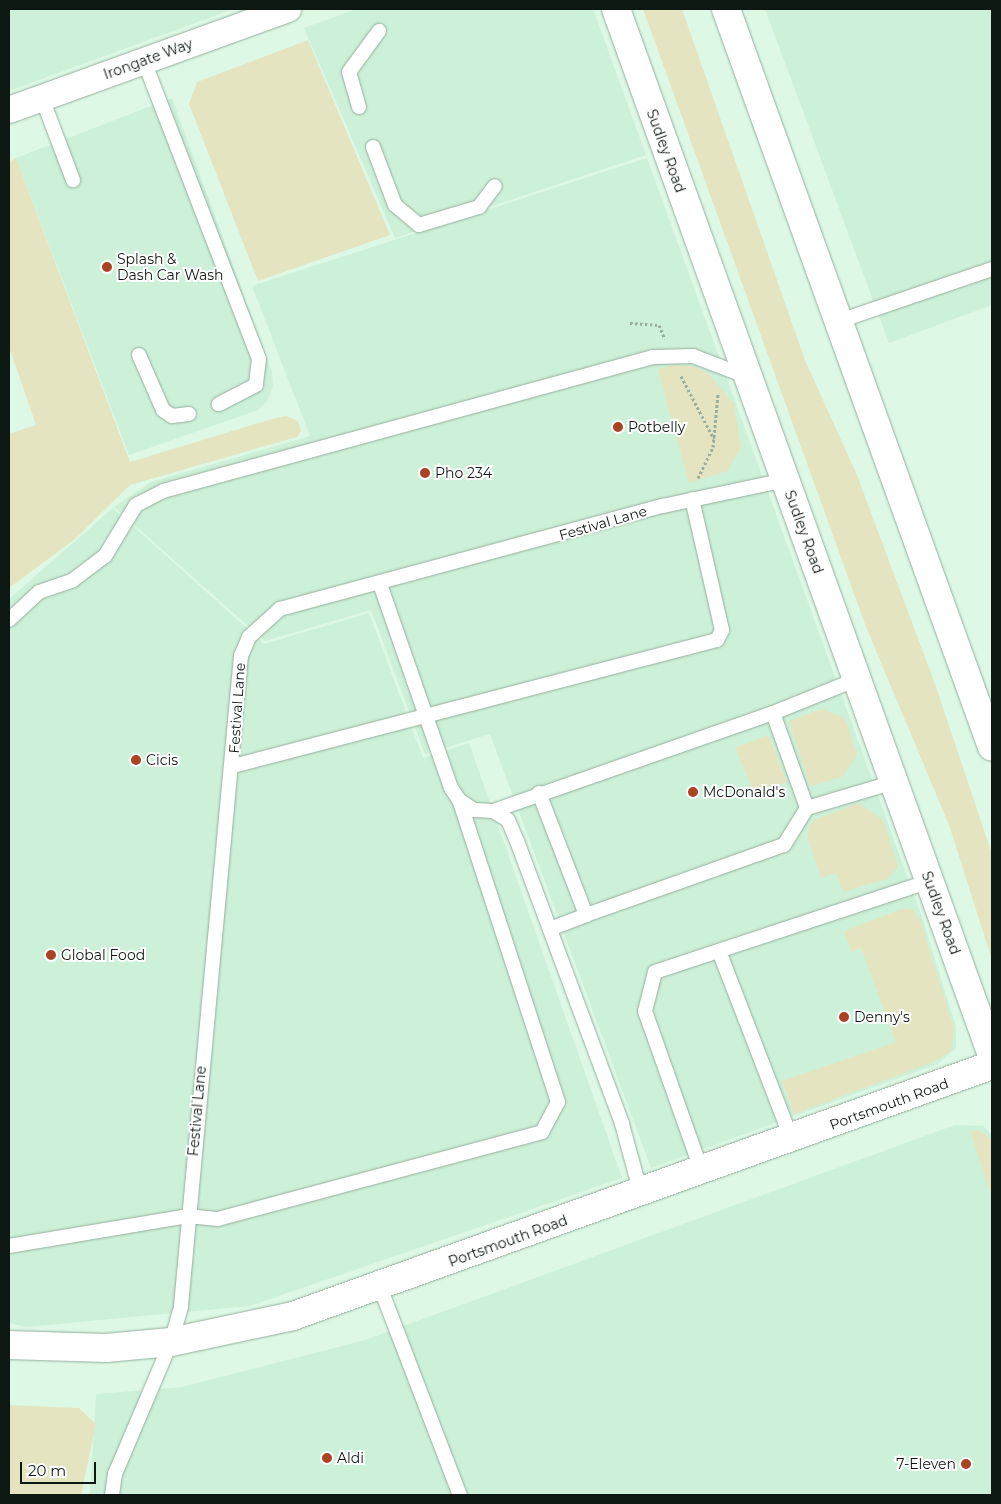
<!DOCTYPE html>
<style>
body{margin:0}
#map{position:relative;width:1001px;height:1504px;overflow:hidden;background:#ddf9e6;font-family:Montserrat,sans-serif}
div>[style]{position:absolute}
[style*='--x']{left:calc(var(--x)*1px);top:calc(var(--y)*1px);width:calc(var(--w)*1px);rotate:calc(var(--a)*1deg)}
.built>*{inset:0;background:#cdf0d8}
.green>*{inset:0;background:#e4e5c0}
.path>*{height:3px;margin-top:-1.5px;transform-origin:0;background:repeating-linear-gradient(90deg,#98ae9f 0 2.5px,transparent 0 5px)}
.roads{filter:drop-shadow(0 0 1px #94ae9c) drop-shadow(0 0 1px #94ae9c)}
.lane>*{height:14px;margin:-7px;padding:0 7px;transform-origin:7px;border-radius:7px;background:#fff}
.street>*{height:26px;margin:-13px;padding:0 13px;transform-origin:13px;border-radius:13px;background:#fff}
.secondary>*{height:28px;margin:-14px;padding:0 14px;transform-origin:14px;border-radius:14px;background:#fff}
.primary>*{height:28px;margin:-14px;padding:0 14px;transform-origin:14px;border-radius:14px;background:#fff}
.dots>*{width:14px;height:14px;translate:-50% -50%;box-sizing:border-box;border:2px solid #fff;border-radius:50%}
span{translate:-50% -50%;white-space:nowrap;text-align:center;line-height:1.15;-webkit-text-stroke:4px #fff;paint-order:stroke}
.street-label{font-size:14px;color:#0e1812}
.poi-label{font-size:14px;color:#0e1812}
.left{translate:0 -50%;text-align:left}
.right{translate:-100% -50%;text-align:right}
.frame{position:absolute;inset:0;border:10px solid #0e1812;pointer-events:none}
.scale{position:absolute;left:20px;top:1462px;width:76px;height:22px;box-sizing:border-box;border:2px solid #0e1812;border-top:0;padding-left:6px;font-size:15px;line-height:18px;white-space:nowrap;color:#0e1812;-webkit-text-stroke:4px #fff;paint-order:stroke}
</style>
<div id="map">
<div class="built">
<div style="clip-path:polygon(9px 9px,233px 9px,9px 91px)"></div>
<div style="clip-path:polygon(356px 9px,593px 9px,646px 155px,395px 238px,304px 28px)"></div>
<div style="clip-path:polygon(765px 9px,992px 9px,992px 305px,889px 343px)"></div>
<div style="clip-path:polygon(172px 98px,272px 372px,273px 385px,267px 402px,258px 410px,129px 455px,16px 158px)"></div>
<div style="clip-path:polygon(647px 158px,923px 920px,956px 1027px,956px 1048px,938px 1064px,651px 1168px,490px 734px,425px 754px,371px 610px,265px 641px,114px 507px,151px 482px,310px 436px,252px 286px)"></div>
<div style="clip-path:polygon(113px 508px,264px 644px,369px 613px,423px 758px,469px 743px,622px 1178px,250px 1306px,26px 1327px,9px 1323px,9px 599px)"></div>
<div style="clip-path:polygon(955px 1125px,983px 1126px,992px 1135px,992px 1495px,90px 1495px,96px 1394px,182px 1387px,365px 1340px)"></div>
</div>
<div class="green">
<div style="clip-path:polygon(643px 9px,682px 9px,805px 360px,857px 475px,935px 684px,992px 854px,992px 960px,949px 825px,866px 627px)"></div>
<div style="clip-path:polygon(308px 40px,390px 235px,258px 281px,189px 104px,197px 82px)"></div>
<div style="clip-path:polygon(16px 158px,130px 462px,272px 419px,286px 416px,298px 421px,301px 431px,297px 437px,130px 485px,75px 539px,9px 588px,9px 434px,36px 425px,9px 347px,9px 162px)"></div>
<div style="clip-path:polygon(670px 365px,693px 366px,709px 374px,734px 404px,741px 448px,727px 471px,689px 483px,658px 370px)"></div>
<div style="clip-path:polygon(822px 709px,845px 718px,857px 755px,842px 777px,810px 786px,789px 721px)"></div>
<div style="clip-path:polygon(768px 735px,787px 782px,755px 795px,735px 748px)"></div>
<div style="clip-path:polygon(859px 803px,884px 821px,898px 867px,887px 879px,843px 892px,836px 873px,821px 878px,808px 839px,809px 827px,814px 820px)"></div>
<div style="clip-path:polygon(902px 909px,913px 909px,920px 919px,954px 1029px,951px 1051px,934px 1062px,794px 1114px,782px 1081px,896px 1042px,861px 948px,851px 952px,844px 931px)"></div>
<div style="clip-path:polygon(978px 1130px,992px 1139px,991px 1194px,970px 1132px)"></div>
<div style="clip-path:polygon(9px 1405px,79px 1408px,96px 1424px,81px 1495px,9px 1495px)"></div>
</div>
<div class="path">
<div style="--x:630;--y:323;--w:29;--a:4"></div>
<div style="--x:659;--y:325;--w:15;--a:67"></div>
<div style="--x:681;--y:376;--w:71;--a:62.4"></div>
<div style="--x:698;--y:478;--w:34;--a:-64"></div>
<div style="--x:713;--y:447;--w:53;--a:-84.6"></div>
</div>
<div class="roads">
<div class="lane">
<div style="--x:144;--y:61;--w:319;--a:68.9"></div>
<div style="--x:259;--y:359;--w:26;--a:97"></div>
<div style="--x:256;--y:385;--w:42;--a:152.8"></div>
<div style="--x:42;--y:98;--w:88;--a:69.3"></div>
<div style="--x:359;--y:107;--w:36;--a:-106"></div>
<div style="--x:349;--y:72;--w:51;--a:-53.8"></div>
<div style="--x:373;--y:147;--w:62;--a:69.2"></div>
<div style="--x:395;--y:205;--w:31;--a:40"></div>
<div style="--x:419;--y:225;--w:63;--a:-16.7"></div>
<div style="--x:479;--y:207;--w:26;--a:-53"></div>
<div style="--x:839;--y:321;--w:162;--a:-18.8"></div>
<div style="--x:139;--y:355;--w:60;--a:66.4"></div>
<div style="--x:163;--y:410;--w:11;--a:34"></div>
<div style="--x:172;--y:416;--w:17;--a:-7"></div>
<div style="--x:380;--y:584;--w:216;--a:70.8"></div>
<div style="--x:451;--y:788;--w:14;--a:56"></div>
<div style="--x:459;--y:800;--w:18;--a:34"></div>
<div style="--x:474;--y:810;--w:19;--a:3"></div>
<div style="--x:493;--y:811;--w:17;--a:31"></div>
<div style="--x:508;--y:820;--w:23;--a:67"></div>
<div style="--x:517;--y:841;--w:302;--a:69.6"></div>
<div style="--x:622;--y:1124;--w:73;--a:74.8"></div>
<div style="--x:9;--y:620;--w:41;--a:-43"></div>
<div style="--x:39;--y:592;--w:36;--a:-19"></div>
<div style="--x:73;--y:580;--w:40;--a:-37"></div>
<div style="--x:105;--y:556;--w:60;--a:-58.7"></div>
<div style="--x:136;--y:505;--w:30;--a:-27"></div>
<div style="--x:163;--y:491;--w:508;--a:-15.29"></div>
<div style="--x:653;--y:357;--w:40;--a:-1.4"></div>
<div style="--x:693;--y:356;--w:59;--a:20.9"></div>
<div style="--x:233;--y:766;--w:500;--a:-14.59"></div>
<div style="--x:717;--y:640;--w:11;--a:-63"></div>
<div style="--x:722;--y:630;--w:134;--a:-102.9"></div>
<div style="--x:539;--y:793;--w:131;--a:68.9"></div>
<div style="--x:586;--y:915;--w:210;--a:-19.5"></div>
<div style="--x:784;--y:845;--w:44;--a:-58.1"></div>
<div style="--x:807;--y:808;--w:101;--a:-109.7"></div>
<div style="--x:807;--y:808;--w:91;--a:-16.6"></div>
<div style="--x:493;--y:811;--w:297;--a:-19.3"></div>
<div style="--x:773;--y:713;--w:91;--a:-22"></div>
<div style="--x:550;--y:929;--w:39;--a:-21"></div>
<div style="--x:719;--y:951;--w:203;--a:68.9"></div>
<div style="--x:702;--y:1172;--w:171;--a:-109.5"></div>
<div style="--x:645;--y:1011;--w:40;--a:-75.6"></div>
<div style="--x:655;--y:972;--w:290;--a:-18.3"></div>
<div style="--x:9;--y:1246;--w:181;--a:-9.5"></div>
<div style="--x:188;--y:1216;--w:30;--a:6"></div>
<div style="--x:218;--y:1219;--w:335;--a:-15"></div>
<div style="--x:542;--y:1132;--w:34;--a:-62"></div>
<div style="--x:558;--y:1102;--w:318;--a:-108.1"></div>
<div style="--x:380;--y:1287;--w:223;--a:69"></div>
<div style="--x:112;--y:1495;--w:21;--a:-82"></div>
<div style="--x:115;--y:1474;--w:143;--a:-67"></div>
<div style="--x:171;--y:1342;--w:37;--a:-74"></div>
<div style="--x:181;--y:1306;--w:653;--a:-84.73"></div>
<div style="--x:241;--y:656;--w:21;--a:-67"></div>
<div style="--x:249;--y:637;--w:42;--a:-42.1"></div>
<div style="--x:280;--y:609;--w:397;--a:-15.1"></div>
<div style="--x:663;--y:506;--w:125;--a:-12"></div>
</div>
<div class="street">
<div style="--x:9;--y:110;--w:297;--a:-19.9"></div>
</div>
<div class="secondary">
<div style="--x:9;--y:1345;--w:97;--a:1.8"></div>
<div style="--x:106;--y:1348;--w:65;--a:-5.3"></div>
<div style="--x:171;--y:1342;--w:125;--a:-12"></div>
<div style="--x:293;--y:1316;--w:743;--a:-19.75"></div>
</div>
<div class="primary">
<div style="--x:616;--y:9;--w:1112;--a:70.23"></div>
<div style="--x:726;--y:9;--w:784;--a:70.18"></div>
</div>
</div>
<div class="dots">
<div style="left:107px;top:267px;background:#ab4322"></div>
<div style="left:618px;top:427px;background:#ab4322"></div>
<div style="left:425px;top:473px;background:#ab4322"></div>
<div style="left:136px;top:760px;background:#ab4322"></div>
<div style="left:693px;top:792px;background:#ab4322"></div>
<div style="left:51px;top:955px;background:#ab4322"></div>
<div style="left:844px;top:1017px;background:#ab4322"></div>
<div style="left:327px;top:1458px;background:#ab4322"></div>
<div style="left:966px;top:1464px;background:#ab4322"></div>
</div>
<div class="street-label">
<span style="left:148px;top:59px;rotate:-20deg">Irongate Way</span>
<span style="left:666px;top:151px;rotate:70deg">Sudley Road</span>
<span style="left:603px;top:523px;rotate:-16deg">Festival Lane</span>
<span style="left:804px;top:532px;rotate:70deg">Sudley Road</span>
<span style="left:237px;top:708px;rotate:-86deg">Festival Lane</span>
<span style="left:941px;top:913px;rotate:70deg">Sudley Road</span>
<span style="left:889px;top:1104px;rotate:-20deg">Portsmouth Road</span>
<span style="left:197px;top:1111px;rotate:-85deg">Festival Lane</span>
<span style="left:508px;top:1241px;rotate:-20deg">Portsmouth Road</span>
</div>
<div class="poi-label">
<span class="left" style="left:117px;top:267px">Splash &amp;<br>Dash Car Wash</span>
<span class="left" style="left:628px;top:427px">Potbelly</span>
<span class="left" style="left:435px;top:473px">Pho 234</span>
<span class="left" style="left:146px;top:760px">Cicis</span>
<span class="left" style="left:703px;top:792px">McDonald's</span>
<span class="left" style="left:61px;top:955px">Global Food</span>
<span class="left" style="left:854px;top:1017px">Denny's</span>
<span class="left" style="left:337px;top:1458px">Aldi</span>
<span class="right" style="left:956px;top:1464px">7-Eleven</span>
</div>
<div class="frame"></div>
<div class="scale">20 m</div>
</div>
